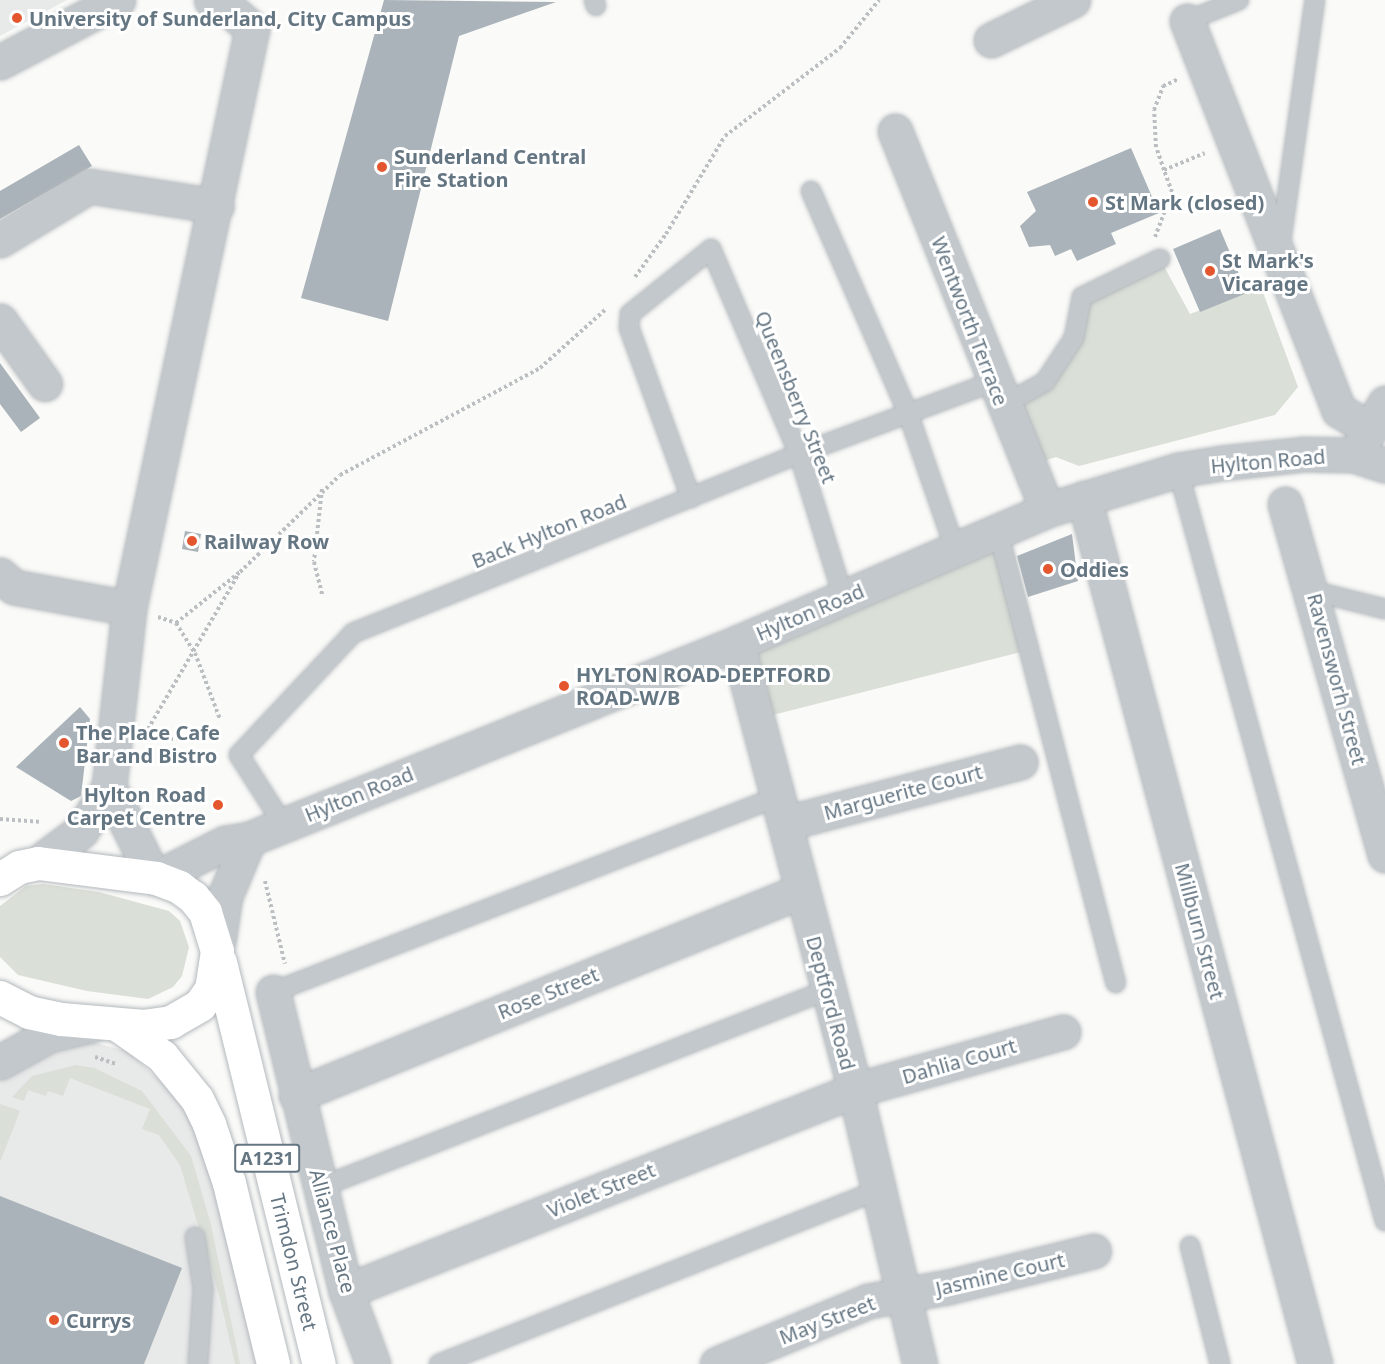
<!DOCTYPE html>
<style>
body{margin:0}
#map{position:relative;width:1385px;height:1364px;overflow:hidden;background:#fafaf8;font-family:"Noto Sans",sans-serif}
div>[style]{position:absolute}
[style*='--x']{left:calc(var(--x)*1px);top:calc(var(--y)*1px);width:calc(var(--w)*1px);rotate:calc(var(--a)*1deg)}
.built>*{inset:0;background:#e8e9e9}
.green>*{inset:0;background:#dadfd7}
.building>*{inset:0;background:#aab3b9}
.path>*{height:4px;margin-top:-2px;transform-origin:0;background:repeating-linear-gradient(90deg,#bbbfc2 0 3px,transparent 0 6px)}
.roads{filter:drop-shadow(0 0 2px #b4b9bd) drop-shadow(0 0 2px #b4b9bd)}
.service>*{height:18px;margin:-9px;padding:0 9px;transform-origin:9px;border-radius:9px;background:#c3c8cc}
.minor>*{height:33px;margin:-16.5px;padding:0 16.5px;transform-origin:16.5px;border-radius:16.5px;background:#c3c8cc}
.tertiary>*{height:33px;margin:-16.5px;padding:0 16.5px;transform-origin:16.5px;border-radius:16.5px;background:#c3c8cc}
.trunk>*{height:33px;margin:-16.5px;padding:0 16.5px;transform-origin:16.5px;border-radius:16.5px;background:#fff}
.dots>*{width:16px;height:16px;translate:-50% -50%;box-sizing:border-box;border:3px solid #fff;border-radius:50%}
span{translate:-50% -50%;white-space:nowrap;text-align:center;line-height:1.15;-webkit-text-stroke:6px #fff;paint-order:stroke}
.shield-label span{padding:2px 4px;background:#fff;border:2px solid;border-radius:4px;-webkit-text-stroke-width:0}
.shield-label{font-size:18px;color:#657683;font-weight:700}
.poi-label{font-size:20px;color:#657683;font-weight:700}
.left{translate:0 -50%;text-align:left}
.right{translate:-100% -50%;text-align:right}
.street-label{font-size:20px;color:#657683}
</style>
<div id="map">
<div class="built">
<div style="clip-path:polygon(0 0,67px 0,0 36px)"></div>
<div style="clip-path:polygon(84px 1040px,127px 1051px,168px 1088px,189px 1118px,208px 1157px,258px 1364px,0 1364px,0 1067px)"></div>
</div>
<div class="green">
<div style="clip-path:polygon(1160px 259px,1190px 314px,1261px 287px,1298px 387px,1275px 415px,1079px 466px,1056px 457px,1028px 466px,1003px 405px,1045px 382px,1082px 297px)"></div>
<div style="clip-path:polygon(998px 531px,1029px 650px,757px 719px,737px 643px)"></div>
<div style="clip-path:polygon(43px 884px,99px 892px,169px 911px,180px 921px,189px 947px,182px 976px,173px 987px,148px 999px,87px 991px,18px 975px,0 957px,0 906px,26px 886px)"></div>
<div style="clip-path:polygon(76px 1065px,94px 1068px,142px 1091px,191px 1156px,211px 1225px,240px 1364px,235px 1364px,220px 1298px,180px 1165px,159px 1135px,142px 1129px,150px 1109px,70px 1078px,63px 1096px,48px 1091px,46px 1096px,28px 1090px,24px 1101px,12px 1097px,32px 1076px)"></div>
<div style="clip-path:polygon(0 1104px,20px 1111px,0 1162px)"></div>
</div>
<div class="building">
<div style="clip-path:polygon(384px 0,556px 2px,459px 36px,388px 321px,301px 298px)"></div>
<div style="clip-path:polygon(79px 145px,92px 166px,0 219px,0 191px)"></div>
<div style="clip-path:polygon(1131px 148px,1159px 213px,1111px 233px,1116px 244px,1077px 261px,1071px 249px,1055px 256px,1050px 245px,1029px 247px,1020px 226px,1036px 211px,1027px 192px)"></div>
<div style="clip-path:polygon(1220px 229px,1247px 293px,1200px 312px,1173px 249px)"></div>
<div style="clip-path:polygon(0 363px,40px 418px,21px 432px,0 404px)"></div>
<div style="clip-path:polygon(185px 531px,201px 534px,198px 552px,182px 549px)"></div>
<div style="clip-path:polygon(1072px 534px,1078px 581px,1028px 597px,1017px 556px)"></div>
<div style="clip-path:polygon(80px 707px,90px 719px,81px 796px,71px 801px,16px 767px)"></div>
<div style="clip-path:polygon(0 1196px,182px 1268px,144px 1364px,0 1364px)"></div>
</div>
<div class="path">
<div style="--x:1164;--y:170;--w:24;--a:-109"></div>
<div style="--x:1156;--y:147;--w:37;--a:-93"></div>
<div style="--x:1154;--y:110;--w:26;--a:-69"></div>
<div style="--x:1163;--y:86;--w:17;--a:-24"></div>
<div style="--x:1155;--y:237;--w:48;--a:-69.3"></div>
<div style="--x:1172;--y:192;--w:23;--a:-110"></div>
<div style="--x:1164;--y:170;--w:44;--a:-22.5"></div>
<div style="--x:635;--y:277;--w:53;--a:-54.2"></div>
<div style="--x:666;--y:234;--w:114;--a:-59"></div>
<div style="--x:725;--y:136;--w:145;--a:-37.4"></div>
<div style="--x:840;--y:48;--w:62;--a:-50.9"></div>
<div style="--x:322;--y:489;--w:73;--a:96.3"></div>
<div style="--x:314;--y:562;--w:34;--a:76"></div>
<div style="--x:158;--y:617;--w:19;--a:18"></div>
<div style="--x:176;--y:623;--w:36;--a:58"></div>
<div style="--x:195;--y:653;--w:71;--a:69.3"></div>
<div style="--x:176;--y:623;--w:82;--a:-38.6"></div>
<div style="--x:240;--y:572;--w:139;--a:-44.1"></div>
<div style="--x:340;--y:475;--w:227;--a:-28.1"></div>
<div style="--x:540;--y:368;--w:89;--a:-41.8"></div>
<div style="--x:148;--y:729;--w:178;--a:-59.7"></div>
<div style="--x:146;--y:739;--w:76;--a:0"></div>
<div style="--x:0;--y:819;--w:39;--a:4"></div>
<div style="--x:265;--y:881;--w:85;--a:76.5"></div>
<div style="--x:95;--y:1057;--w:22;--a:18"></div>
</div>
<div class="roads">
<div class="service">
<div style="--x:594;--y:0;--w:6;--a:72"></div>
<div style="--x:1187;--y:21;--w:56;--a:-22"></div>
<div style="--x:811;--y:191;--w:242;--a:66.4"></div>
<div style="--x:908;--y:413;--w:144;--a:70.9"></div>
<div style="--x:1280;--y:248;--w:250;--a:-82"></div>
<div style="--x:1003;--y:405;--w:48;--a:-28.7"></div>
<div style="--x:1045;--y:382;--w:53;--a:-56.6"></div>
<div style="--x:1074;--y:338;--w:42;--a:-79"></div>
<div style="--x:1082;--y:297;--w:87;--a:-26"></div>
<div style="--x:1178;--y:470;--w:779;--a:74.59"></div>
<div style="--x:691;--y:498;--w:181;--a:-110"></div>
<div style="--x:629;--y:328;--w:14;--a:-86"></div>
<div style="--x:630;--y:314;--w:104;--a:-38.7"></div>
<div style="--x:711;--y:249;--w:223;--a:66.8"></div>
<div style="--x:799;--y:454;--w:152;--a:72.8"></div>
<div style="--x:998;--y:531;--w:467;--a:75.4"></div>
<div style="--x:1313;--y:591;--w:74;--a:14"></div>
<div style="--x:283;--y:824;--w:82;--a:-122.5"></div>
<div style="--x:239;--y:755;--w:167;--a:-46.9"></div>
<div style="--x:353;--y:633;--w:481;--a:-21.9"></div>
<div style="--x:799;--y:454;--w:207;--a:-20.4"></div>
<div style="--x:273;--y:992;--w:540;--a:-21.15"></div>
<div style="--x:321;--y:1187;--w:543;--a:-21.27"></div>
<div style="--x:195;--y:1237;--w:52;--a:81.1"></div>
<div style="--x:203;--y:1288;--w:76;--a:93.8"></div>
<div style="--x:1190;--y:1246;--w:122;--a:75.7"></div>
<div style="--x:439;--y:1364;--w:473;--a:-21.6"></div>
</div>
<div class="minor">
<div style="--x:1187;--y:21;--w:418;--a:68.7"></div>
<div style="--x:1339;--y:410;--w:37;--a:33"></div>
<div style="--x:991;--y:40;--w:91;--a:-26"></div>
<div style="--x:0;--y:62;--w:133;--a:-27.7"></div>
<div style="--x:895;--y:131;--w:408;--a:68.1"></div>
<div style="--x:0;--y:240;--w:104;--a:-31.2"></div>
<div style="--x:89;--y:186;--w:129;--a:8.9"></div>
<div style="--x:0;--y:321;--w:77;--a:54.5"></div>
<div style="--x:1359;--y:448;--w:52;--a:-60"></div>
<div style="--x:1084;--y:498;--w:896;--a:75.06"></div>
<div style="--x:1285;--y:504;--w:365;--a:74.1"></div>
<div style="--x:0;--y:575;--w:18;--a:41"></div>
<div style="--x:14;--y:587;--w:117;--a:10.3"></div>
<div style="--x:737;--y:643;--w:462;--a:75.2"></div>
<div style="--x:855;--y:1090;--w:282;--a:76.7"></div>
<div style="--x:109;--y:787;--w:180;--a:-83.6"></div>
<div style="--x:129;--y:608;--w:592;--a:-78.01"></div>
<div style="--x:252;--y:29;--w:40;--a:-139"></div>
<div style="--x:222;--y:3;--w:11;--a:-165"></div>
<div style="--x:786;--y:823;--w:242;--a:-14.6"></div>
<div style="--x:38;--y:863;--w:54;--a:-36.7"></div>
<div style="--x:81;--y:831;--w:52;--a:-57.5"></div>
<div style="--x:109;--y:787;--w:102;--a:63.7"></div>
<div style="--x:273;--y:992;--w:308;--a:76.3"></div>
<div style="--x:346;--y:1291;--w:78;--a:69.7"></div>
<div style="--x:296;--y:1095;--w:545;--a:-22"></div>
<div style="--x:346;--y:1291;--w:547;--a:-21.55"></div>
<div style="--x:855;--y:1090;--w:216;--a:-15.6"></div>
<div style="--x:717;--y:1364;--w:164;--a:-22.6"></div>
<div style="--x:868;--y:1301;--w:81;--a:-9.9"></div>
<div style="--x:948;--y:1287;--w:150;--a:-13.9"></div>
</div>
<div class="tertiary">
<div style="--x:156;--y:878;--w:77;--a:-26.9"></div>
<div style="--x:225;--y:843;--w:24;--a:-9"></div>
<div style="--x:249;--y:839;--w:526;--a:-21.88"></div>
<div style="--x:737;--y:643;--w:337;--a:-23.2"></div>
<div style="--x:1047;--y:510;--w:137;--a:-17"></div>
<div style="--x:1178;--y:470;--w:44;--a:-9.2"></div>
<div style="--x:1221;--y:463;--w:83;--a:-6.2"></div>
<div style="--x:1304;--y:454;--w:50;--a:1.1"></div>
<div style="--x:1354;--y:455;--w:33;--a:18"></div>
<div style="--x:217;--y:949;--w:54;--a:-81.4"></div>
<div style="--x:225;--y:896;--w:62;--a:-67.2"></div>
<div style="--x:0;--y:1062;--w:56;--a:-28.9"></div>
<div style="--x:49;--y:1035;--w:47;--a:-13.4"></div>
</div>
<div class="trunk">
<div style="--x:0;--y:879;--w:22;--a:-32"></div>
<div style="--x:19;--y:867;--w:19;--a:-12"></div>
<div style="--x:38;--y:863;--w:119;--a:7.2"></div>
<div style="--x:156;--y:878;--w:25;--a:21"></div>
<div style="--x:179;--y:887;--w:17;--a:36"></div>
<div style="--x:193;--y:897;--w:19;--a:51"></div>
<div style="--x:205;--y:912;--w:41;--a:72.9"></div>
<div style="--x:217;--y:951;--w:38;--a:99"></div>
<div style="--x:211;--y:989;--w:19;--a:125"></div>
<div style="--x:200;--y:1005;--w:34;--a:150"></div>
<div style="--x:171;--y:1022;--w:27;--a:172"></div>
<div style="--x:144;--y:1026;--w:83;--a:-175.2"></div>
<div style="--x:61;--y:1019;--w:33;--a:-168"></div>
<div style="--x:29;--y:1012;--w:33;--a:-153"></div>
<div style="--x:220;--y:962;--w:414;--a:76.2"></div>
<div style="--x:118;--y:1025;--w:54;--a:35.2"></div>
<div style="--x:162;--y:1056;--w:55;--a:50.9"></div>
<div style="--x:197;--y:1099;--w:28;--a:64"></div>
<div style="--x:209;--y:1124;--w:62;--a:71.3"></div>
<div style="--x:229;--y:1183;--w:186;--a:76.3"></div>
</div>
</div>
<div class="dots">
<div style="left:17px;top:18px;background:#e4572e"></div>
<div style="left:382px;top:167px;background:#e4572e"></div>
<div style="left:1093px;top:202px;background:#e4572e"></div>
<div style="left:1210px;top:271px;background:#e4572e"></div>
<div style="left:192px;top:541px;background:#e4572e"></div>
<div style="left:1048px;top:569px;background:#e4572e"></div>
<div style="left:564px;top:686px;background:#e4572e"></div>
<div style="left:64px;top:743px;background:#e4572e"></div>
<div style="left:218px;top:805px;background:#e4572e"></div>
<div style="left:54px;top:1320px;background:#e4572e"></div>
</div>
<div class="shield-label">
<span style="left:267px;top:1158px">A1231</span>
</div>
<div class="poi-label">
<span class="left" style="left:29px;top:18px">University of Sunderland, City Campus</span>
<span class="left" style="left:394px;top:168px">Sunderland Central<br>Fire Station</span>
<span class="left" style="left:1105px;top:202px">St Mark (closed)</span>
<span class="left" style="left:1222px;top:272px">St Mark's<br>Vicarage</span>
<span class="left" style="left:204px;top:541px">Railway Row</span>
<span class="left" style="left:1060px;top:569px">Oddies</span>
<span class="left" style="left:576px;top:686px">HYLTON ROAD-DEPTFORD<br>ROAD-W/B</span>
<span class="left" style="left:76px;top:744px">The Place Cafe<br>Bar and Bistro</span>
<span class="right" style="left:206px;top:806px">Hylton Road<br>Carpet Centre</span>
<span class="left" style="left:66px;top:1320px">Currys</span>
</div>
<div class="street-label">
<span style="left:970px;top:321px;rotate:69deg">Wentworth Terrace</span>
<span style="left:796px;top:397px;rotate:68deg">Queensberry Street</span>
<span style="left:1268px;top:461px;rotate:-5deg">Hylton Road</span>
<span style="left:549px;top:531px;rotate:-22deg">Back Hylton Road</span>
<span style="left:810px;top:612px;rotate:-23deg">Hylton Road</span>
<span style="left:1337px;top:679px;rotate:75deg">Ravensworh Street</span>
<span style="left:903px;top:792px;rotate:-15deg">Marguerite Court</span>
<span style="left:359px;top:794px;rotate:-22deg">Hylton Road</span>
<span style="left:1200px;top:931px;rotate:75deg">Millburn Street</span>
<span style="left:548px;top:993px;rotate:-22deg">Rose Street</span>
<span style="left:831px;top:1003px;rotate:75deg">Deptford Road</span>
<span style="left:959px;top:1061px;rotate:-16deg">Dahlia Court</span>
<span style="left:601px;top:1190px;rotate:-22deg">Violet Street</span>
<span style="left:333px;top:1231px;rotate:75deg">Alliance Place</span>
<span style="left:294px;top:1262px;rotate:76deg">Trimdon Street</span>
<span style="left:1000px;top:1274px;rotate:-13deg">Jasmine Court</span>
<span style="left:827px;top:1320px;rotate:-21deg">May Street</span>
</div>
</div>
